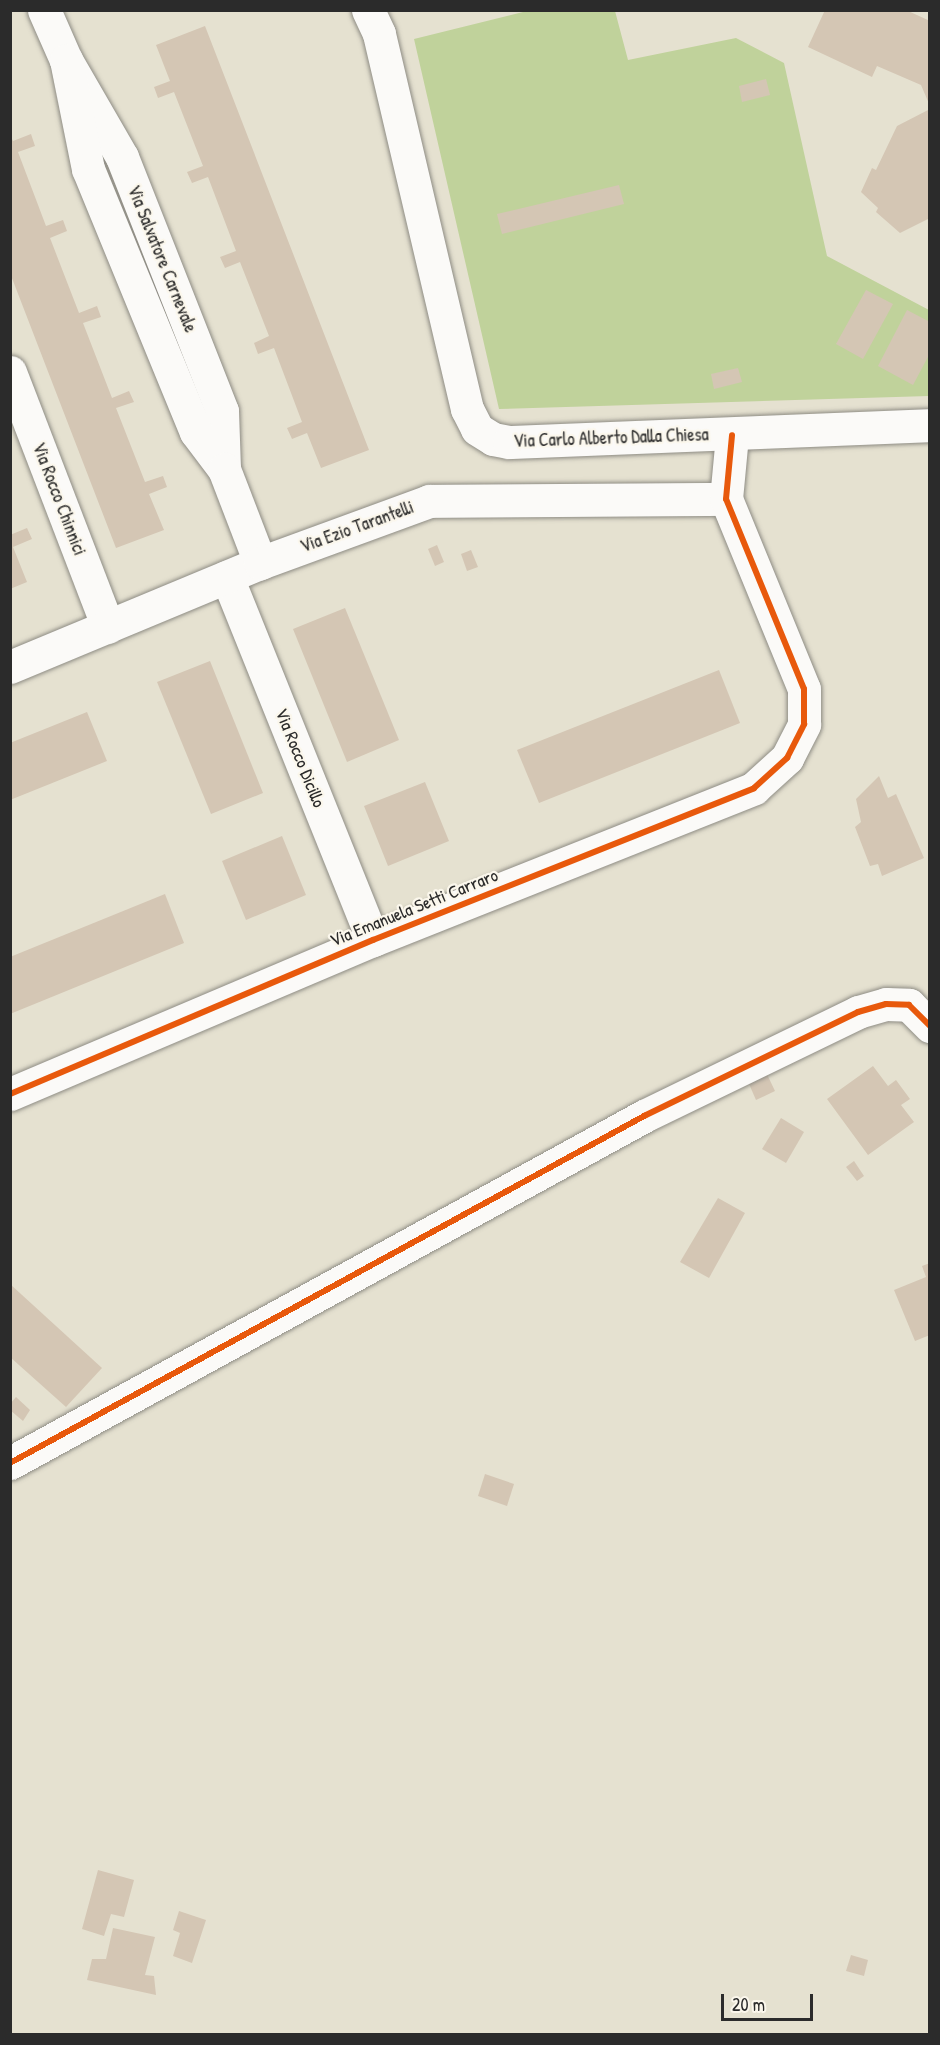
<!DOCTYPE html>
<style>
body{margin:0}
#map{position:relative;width:940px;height:2045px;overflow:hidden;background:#e5e1d0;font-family:"Patrick Hand",sans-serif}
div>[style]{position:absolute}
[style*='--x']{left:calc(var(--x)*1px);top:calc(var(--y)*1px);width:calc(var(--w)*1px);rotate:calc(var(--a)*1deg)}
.green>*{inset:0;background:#c0d29b}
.building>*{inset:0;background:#d4c6b4}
.roads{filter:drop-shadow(0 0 2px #8e8c84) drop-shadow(0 0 2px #8e8c84)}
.minor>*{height:33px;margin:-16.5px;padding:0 16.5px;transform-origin:16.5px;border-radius:16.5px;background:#fbfaf8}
.cycleway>*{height:6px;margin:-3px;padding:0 3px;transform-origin:3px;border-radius:3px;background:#e8590c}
span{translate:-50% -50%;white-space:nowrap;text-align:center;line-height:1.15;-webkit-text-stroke:4.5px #fbf7ec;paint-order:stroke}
.street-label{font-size:18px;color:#2b2b2b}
.frame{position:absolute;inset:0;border:12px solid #2b2b2b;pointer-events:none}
.scale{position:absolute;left:721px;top:1994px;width:92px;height:27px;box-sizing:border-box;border:3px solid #2b2b2b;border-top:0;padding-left:8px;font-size:18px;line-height:21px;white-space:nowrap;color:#2b2b2b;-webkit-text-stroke:4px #fbf7ec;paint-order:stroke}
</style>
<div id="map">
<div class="green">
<div style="clip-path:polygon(527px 11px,615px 11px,628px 60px,736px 38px,784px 63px,827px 256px,929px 310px,929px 396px,499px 409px,414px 39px)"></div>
</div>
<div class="building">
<div style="clip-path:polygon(825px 10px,906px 10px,930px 21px,930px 106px,921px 85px,877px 66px,872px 77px,808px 47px)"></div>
<div style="clip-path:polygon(205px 26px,369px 450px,321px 468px,307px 433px,292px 439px,287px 428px,302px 422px,274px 348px,258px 354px,254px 343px,269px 336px,240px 262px,225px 268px,220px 257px,236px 251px,208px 177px,192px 183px,187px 172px,203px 166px,174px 92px,158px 98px,154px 87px,170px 81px,156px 45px)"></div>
<div style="clip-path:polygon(766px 79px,770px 95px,742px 102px,739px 86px)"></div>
<div style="clip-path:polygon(930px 109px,930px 218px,900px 233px,876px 212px,878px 208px,861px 192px,872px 168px,876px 170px,897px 126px)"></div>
<div style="clip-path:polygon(31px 134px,35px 146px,18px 152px,46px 226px,63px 220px,67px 231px,50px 238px,79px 313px,97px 306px,101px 317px,83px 323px,112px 398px,129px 391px,134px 402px,116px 408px,145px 482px,163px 476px,167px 487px,149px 494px,164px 530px,116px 548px,10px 273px,10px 135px,13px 141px)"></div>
<div style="clip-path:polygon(619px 185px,624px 204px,502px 234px,497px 214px)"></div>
<div style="clip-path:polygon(866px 290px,893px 304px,863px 359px,836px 344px)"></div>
<div style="clip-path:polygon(907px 310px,930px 322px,930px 353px,913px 385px,878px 366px)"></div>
<div style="clip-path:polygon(738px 368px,742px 382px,714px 389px,711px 374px)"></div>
<div style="clip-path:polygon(27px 528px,32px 539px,13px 547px,27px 582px,10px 589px,10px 535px)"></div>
<div style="clip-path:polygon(437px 545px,444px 562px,435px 566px,428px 549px)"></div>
<div style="clip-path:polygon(471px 550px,478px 567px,467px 571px,461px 554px)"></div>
<div style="clip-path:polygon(345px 608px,399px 740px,347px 762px,293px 629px)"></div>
<div style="clip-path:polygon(210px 661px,263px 793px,211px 814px,157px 682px)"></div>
<div style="clip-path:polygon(719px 670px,740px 723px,539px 803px,517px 750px)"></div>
<div style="clip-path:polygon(87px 712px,107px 761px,10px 800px,10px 743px)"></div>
<div style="clip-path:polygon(879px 776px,888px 798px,896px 794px,924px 858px,882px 876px,878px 864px,870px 866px,855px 827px,861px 822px,856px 799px)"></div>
<div style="clip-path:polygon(425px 782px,449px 841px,388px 866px,364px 806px)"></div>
<div style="clip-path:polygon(282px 836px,306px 895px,246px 920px,222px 861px)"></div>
<div style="clip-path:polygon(165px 894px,184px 943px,10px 1014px,10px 957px)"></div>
<div style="clip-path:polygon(873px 1066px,888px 1086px,896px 1080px,910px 1099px,901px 1105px,914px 1122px,868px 1155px,827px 1099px)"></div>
<div style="clip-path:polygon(764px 1068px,775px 1091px,756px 1100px,746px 1077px)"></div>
<div style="clip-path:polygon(781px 1118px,804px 1132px,786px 1163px,762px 1149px)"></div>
<div style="clip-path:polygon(854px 1161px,864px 1176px,857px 1181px,846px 1167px)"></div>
<div style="clip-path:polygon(718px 1198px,745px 1213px,709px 1278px,680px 1262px)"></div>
<div style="clip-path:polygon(930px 1263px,930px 1335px,915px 1341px,894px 1290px,926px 1277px,922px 1266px)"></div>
<div style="clip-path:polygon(10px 1284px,102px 1368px,66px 1407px,10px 1357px)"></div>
<div style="clip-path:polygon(16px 1397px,30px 1410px,23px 1421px,10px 1410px,10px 1404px)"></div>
<div style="clip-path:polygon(485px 1474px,514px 1484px,507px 1506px,478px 1496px)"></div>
<div style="clip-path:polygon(98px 1870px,134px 1880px,124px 1917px,111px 1914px,104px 1936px,82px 1929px)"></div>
<div style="clip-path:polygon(179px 1911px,206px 1920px,192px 1963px,173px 1956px,180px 1933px,173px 1930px)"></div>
<div style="clip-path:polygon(113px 1928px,155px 1937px,145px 1975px,154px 1976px,156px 1995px,87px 1980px,92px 1959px,106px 1959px)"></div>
<div style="clip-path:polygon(851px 1955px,868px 1960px,864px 1976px,846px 1971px)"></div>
</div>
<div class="roads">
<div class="minor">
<div style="--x:44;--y:10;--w:55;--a:66.3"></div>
<div style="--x:66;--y:60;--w:112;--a:60"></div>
<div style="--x:122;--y:157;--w:273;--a:68.5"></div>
<div style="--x:222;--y:411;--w:58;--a:88"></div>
<div style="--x:368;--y:10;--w:26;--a:65"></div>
<div style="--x:379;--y:34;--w:385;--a:76.8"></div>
<div style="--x:467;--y:409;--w:22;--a:63"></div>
<div style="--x:477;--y:429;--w:19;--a:32"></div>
<div style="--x:493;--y:439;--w:16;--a:11"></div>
<div style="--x:509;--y:442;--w:421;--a:-2.3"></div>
<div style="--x:66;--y:60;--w:111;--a:78.6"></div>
<div style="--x:88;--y:169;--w:284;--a:67.7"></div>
<div style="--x:196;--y:432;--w:46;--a:52.9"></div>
<div style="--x:224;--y:469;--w:101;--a:69"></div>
<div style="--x:10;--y:372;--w:273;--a:69"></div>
<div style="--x:227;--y:577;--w:391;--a:68.1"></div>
<div style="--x:10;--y:667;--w:271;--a:-22.6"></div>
<div style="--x:260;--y:563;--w:180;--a:-20.1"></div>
<div style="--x:429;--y:501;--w:297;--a:-0.4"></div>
<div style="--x:10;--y:1094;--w:394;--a:-23"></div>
<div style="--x:373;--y:940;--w:410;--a:-21.7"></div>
<div style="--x:754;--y:788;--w:45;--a:-42.3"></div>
<div style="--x:787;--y:758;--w:38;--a:-63"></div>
<div style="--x:804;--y:724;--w:35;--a:-90"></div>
<div style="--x:804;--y:689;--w:205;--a:-112.3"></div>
<div style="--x:726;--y:499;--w:64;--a:-84.6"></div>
<div style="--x:10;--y:1463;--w:723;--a:-28.69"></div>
<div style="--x:644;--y:1116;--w:238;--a:-25.9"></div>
<div style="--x:858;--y:1012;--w:29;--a:-16"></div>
<div style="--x:886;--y:1004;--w:23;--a:2"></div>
<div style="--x:909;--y:1005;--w:30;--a:45"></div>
</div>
</div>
<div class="cycleway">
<div style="--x:10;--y:1094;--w:394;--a:-23"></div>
<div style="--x:373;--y:940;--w:410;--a:-21.7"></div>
<div style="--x:754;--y:788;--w:45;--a:-42.3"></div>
<div style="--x:787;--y:758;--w:38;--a:-63"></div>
<div style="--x:804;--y:724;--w:35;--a:-90"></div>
<div style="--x:804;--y:689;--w:205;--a:-112.3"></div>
<div style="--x:726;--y:499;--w:64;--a:-84.6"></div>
<div style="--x:10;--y:1463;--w:723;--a:-28.69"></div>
<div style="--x:644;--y:1116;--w:238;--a:-25.9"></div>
<div style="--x:858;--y:1012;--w:29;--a:-16"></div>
<div style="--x:886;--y:1004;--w:23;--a:2"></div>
<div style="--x:909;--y:1005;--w:30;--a:45"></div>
</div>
<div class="street-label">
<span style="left:162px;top:259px;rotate:68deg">Via Salvatore Carnevale</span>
<span style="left:611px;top:438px;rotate:-2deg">Via Carlo Alberto Dalla Chiesa</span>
<span style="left:59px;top:499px;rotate:69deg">Via Rocco Chinnici</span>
<span style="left:357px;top:527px;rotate:-20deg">Via Ezio Tarantelli</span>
<span style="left:300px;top:758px;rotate:68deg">Via Rocco Dicillo</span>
<span style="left:414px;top:908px;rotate:-22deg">Via Emanuela Setti Carraro</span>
</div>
<div class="frame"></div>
<div class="scale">20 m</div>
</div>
